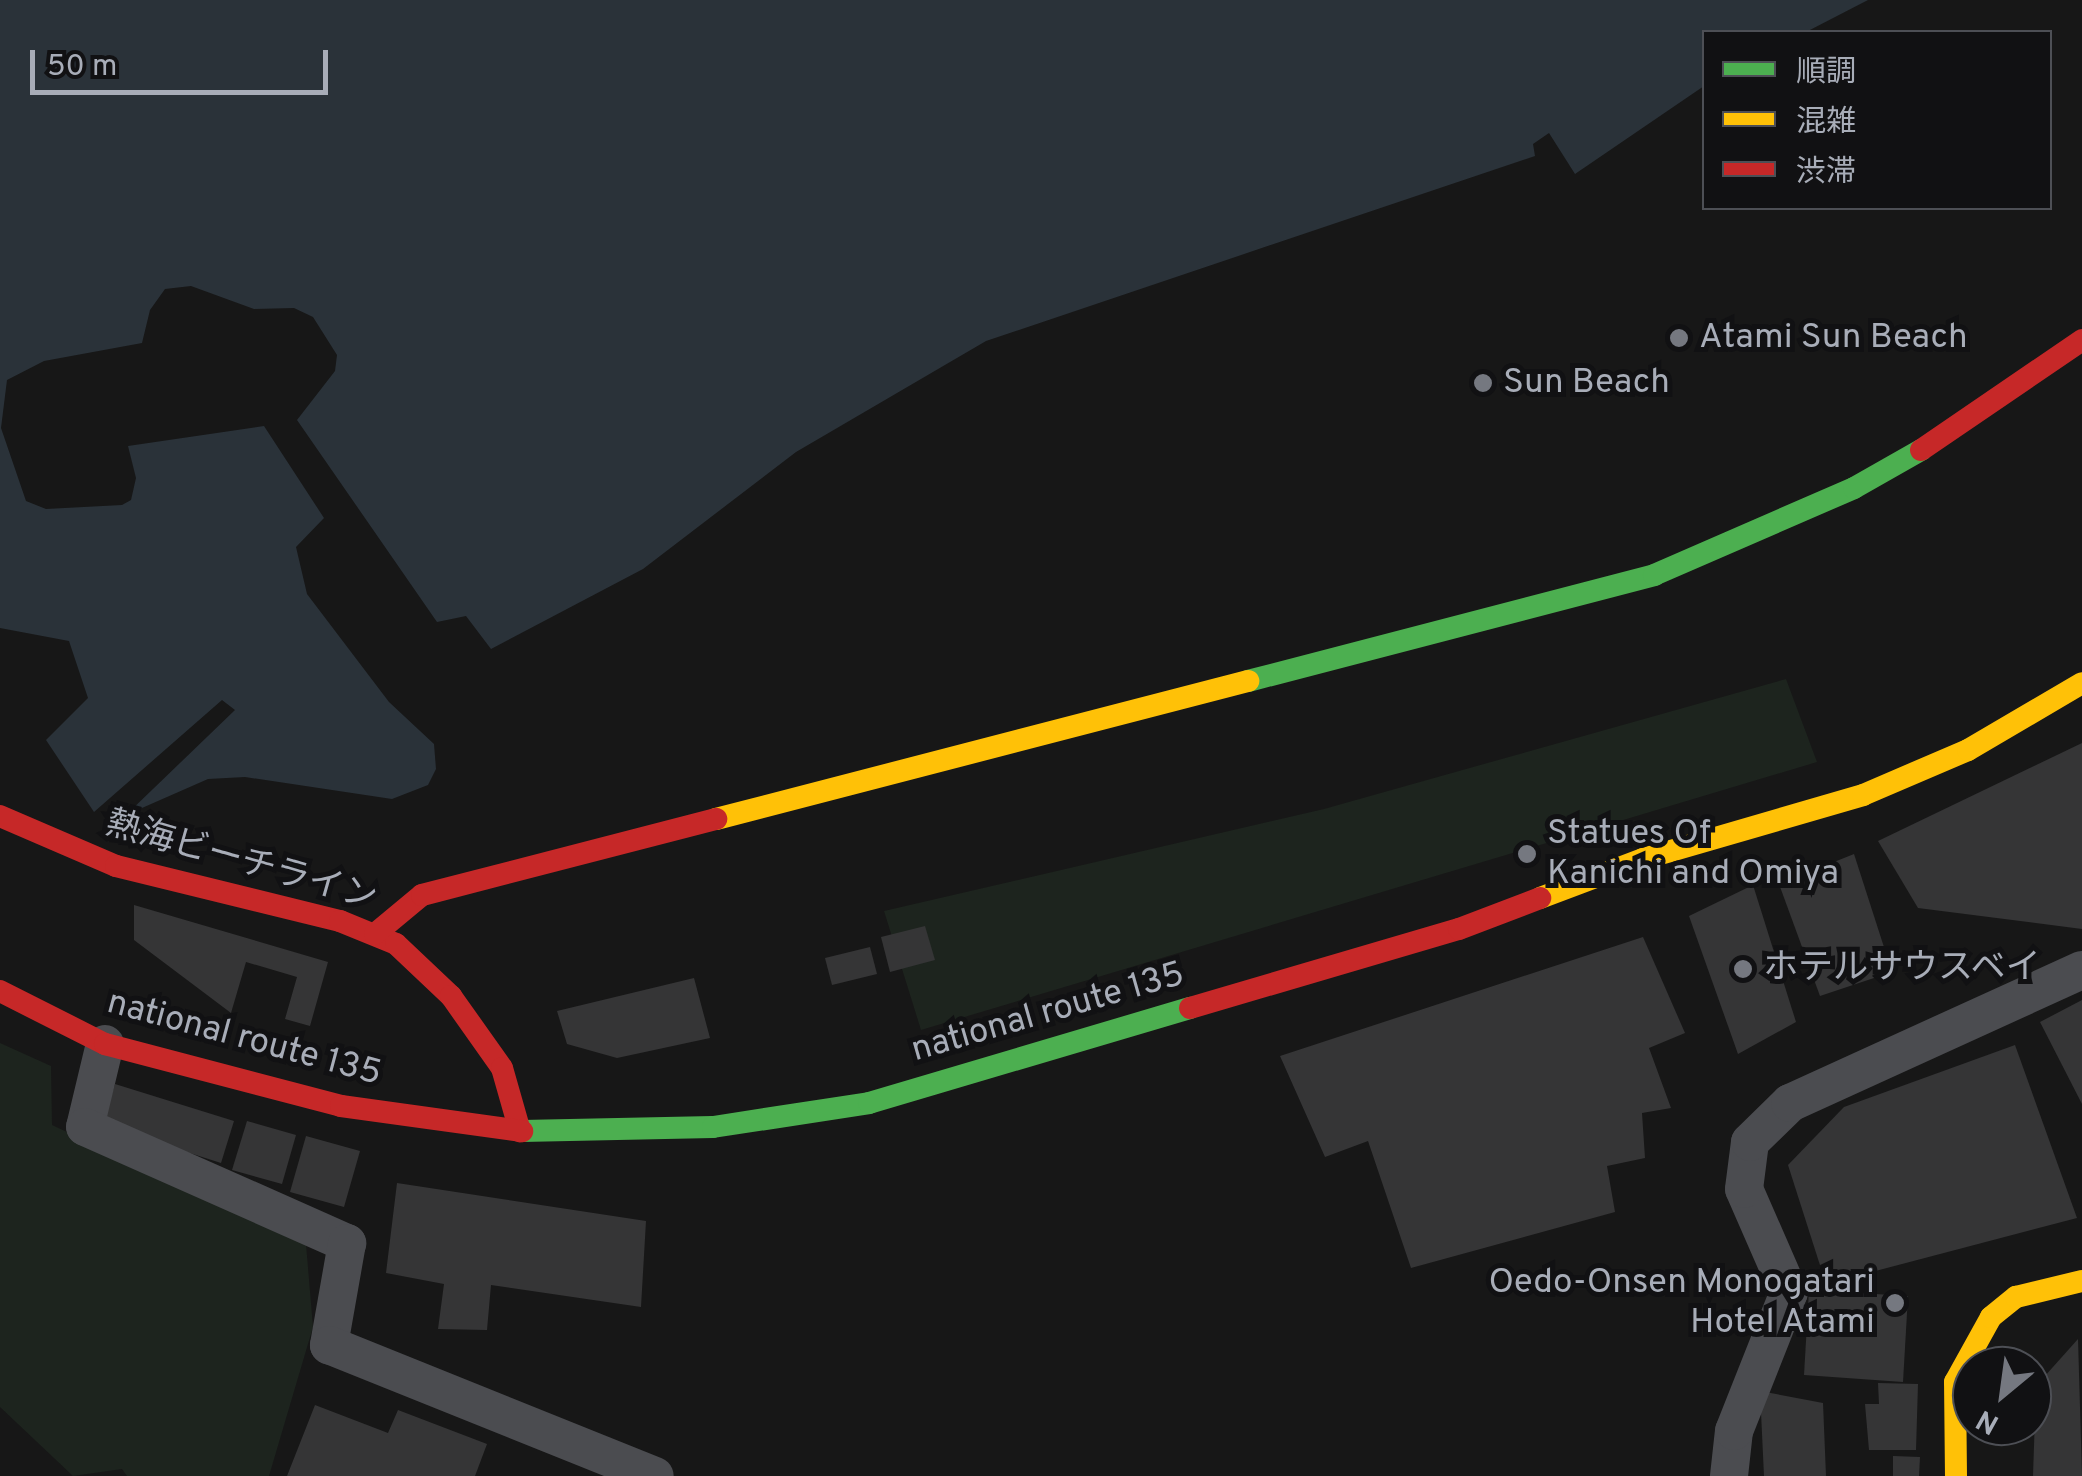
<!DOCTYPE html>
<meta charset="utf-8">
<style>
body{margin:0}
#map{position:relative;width:2082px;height:1476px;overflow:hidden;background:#171717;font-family:Overpass,"Noto Sans JP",sans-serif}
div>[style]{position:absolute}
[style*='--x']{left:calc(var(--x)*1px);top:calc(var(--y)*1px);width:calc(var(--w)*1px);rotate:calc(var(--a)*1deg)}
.green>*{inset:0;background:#1d241e}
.water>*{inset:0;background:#2a3239}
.building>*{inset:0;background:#353536}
.street>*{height:38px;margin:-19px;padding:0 19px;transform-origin:19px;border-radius:19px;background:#4b4c50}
.fast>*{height:22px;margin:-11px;padding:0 11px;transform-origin:11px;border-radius:11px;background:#4caf50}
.slow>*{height:22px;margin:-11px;padding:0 11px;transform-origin:11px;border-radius:11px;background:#ffc107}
.jam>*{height:22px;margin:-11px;padding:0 11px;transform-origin:11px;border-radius:11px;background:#c62828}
.dots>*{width:28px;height:28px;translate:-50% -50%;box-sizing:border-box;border:5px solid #111113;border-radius:50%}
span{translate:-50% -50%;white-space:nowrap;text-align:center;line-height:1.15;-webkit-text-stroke:10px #111113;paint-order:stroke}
.poi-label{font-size:35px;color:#a8adb8}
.left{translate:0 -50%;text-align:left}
.right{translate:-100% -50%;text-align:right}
.street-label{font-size:35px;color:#a8adb8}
.legend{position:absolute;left:1702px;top:30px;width:350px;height:180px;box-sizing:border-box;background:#111113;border:2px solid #4d4f55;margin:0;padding:12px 18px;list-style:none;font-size:30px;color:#a8adb8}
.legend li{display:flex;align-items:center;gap:20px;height:50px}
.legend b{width:50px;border:2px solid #4d4f55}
.north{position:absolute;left:1952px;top:1346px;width:100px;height:100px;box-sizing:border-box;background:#111113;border:2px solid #4d4f55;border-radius:50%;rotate:209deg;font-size:28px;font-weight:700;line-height:40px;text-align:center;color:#a8adb8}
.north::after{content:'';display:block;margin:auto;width:35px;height:45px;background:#757880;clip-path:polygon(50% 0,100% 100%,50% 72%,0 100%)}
.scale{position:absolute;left:30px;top:50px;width:298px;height:45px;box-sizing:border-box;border:5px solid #a8adb8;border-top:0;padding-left:12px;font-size:30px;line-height:35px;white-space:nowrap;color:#a8adb8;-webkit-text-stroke:8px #111113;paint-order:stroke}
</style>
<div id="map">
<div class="green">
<div style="clip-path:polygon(1786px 679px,1817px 762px,921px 1030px,884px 911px,1324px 809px)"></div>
<div style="clip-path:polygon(0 1043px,51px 1066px,52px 1125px,306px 1244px,313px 1327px,269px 1476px,127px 1476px,122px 1469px,73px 1476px,0 1407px)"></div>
</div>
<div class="water">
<div style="clip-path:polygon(0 0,1868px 0,1806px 32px,1704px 32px,1704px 86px,1575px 174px,1549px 133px,1533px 144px,1535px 156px,986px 341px,796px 452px,643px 569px,491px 649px,466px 616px,437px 622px,297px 420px,335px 371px,337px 355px,313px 317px,294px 308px,254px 309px,191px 286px,165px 289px,150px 310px,142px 343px,44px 361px,7px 380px,1px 428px,26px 501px,46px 509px,122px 505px,131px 500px,136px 478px,128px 446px,264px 426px,324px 518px,296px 547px,307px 594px,389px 702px,434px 744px,436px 769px,428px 785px,392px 799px,245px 777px,208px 779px,126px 815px,235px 710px,222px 700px,94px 812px,46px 740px,88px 698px,69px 641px,0 628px)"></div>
</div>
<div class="building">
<div style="clip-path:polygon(2082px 743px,2082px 929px,1918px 908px,1878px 841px)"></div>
<div style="clip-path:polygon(1854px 854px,1892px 972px,1820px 996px,1779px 884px)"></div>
<div style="clip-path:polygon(1753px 885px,1796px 1022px,1738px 1054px,1689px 916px)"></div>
<div style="clip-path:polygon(134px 905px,328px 962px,310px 1026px,285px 1019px,297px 977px,246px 962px,231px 1013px,134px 940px)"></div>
<div style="clip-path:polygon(925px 926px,935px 960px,890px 972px,881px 937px)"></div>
<div style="clip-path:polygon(1643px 937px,1685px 1033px,1649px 1048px,1671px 1108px,1642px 1113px,1645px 1158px,1607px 1166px,1615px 1212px,1411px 1268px,1368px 1141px,1325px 1157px,1280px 1056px)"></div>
<div style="clip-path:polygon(870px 947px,877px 974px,832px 985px,825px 958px)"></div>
<div style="clip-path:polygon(694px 978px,710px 1038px,617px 1058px,567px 1044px,557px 1011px)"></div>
<div style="clip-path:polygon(2082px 1000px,2082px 1104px,2040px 1022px)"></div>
<div style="clip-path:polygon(2015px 1045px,2077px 1218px,1826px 1284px,1788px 1165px,1844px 1107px)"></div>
<div style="clip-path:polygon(115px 1084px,234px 1121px,221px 1163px,102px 1125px)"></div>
<div style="clip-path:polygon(247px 1121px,296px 1135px,282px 1184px,232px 1170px)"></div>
<div style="clip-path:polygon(306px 1136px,360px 1151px,344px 1207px,290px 1192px)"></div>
<div style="clip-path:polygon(397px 1183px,646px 1221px,641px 1307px,491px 1285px,487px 1330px,438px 1329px,444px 1284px,386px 1273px)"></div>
<div style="clip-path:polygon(1809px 1290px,1908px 1296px,1903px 1382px,1804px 1375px)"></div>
<div style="clip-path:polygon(2078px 1339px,2082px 1476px,2033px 1476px,2036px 1386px)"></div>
<div style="clip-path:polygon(1878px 1383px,1918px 1384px,1916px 1450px,1869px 1450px,1865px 1404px,1879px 1404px)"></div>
<div style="clip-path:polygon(1760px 1391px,1823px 1403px,1826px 1476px,1764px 1476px)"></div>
<div style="clip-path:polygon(315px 1405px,388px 1433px,398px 1410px,487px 1444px,475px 1476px,287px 1476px)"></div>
<div style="clip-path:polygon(1893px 1456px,1920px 1457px,1919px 1476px,1893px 1476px)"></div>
</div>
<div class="street">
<div style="--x:105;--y:1044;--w:85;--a:103.5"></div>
<div style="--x:85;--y:1127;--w:287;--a:23.9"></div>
<div style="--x:347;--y:1243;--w:104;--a:100"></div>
<div style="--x:329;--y:1345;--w:351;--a:21.9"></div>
<div style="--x:1729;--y:1476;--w:45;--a:-83.7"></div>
<div style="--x:1734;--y:1431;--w:149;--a:-68.4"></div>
<div style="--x:1789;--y:1292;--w:112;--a:-113.6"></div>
<div style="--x:1744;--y:1189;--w:47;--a:-82.7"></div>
<div style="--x:1750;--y:1142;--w:56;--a:-44.3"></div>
<div style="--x:1790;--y:1103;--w:321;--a:-24.5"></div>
</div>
<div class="fast">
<div style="--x:1248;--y:681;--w:420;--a:-14.6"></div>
<div style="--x:1654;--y:575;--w:218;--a:-23.5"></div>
<div style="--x:1854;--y:488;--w:77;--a:-29.6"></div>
<div style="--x:522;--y:1131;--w:191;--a:-1.2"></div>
<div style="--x:713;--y:1127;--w:158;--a:-8.7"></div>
<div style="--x:869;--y:1103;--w:335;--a:-16.5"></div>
</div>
<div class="slow">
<div style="--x:716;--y:819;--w:550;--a:-14.54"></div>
<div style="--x:1540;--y:898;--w:110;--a:-20.7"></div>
<div style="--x:1643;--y:859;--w:229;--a:-16.2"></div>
<div style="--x:1863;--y:795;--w:114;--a:-23.2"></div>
<div style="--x:1968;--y:750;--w:132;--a:-30.4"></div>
<div style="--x:1956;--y:1476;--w:94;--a:-90.6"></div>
<div style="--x:1955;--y:1382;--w:74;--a:-61"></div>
<div style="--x:1991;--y:1317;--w:32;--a:-39"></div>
<div style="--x:2016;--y:1297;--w:68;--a:-13.6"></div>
</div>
<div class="jam">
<div style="--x:1921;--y:450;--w:195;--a:-34.3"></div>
<div style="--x:0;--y:816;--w:126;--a:23.3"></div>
<div style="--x:116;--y:866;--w:231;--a:13.8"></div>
<div style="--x:340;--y:921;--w:61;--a:22.3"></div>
<div style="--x:396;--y:944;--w:76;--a:43.4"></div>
<div style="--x:451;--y:996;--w:88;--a:54.7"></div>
<div style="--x:502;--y:1068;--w:66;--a:74.1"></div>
<div style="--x:375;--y:934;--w:61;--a:-39.7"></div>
<div style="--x:422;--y:895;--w:304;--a:-14.5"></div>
<div style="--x:0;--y:991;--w:118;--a:26.8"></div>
<div style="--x:105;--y:1044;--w:244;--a:14.7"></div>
<div style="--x:341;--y:1106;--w:183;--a:7.9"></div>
<div style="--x:1190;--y:1008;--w:280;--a:-16.4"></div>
<div style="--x:1459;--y:929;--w:87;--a:-20.9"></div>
</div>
<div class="dots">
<div style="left:1679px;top:338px;background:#757880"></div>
<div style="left:1483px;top:383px;background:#757880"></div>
<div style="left:1527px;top:854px;background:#757880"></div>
<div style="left:1743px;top:969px;background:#757880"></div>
<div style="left:1895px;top:1303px;background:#757880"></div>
</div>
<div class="poi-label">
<span class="left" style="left:1699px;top:338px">Atami Sun Beach</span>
<span class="left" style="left:1503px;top:383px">Sun Beach</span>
<span class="left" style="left:1547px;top:854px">Statues Of<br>Kanichi and Omiya</span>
<span class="left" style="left:1763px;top:969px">ホテルサウスベイ</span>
<span class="right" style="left:1875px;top:1303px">Oedo-Onsen Monogatari<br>Hotel Atami</span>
</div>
<div class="street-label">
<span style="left:241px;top:862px;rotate:16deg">熱海ビーチライン</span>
<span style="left:1048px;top:1013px;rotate:-16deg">national route 135</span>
<span style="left:244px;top:1039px;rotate:15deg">national route 135</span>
</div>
<ul class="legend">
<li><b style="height:12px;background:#4caf50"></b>順調</li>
<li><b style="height:12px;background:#ffc107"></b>混雑</li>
<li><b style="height:12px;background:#c62828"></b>渋滞</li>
</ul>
<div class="north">N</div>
<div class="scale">50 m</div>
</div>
